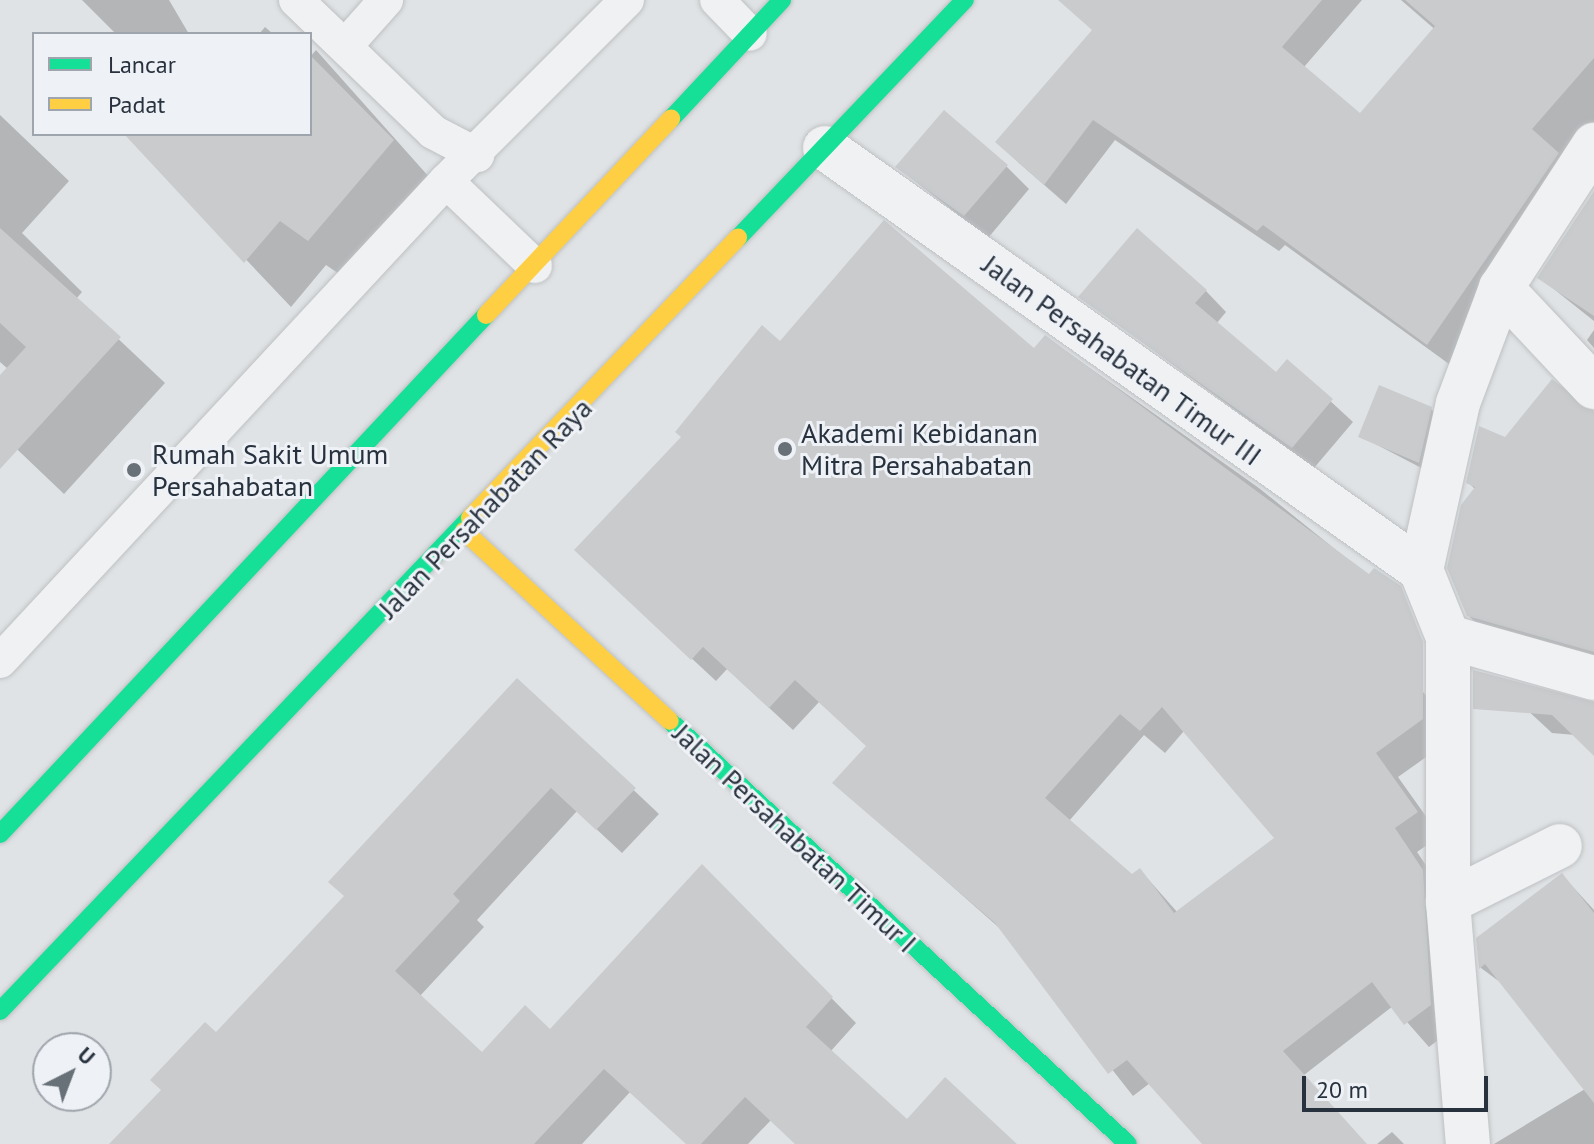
<!DOCTYPE html>
<style>
body{margin:0}
#map{position:relative;width:1594px;height:1144px;overflow:hidden;background:#e0e3e5;font-family:"PT Sans",sans-serif}
div>[style]{position:absolute}
[style*='--x']{left:calc(var(--x)*1px);top:calc(var(--y)*1px);width:calc(var(--w)*1px);rotate:calc(var(--a)*1deg)}
.shadow>*{inset:0;background:#0003}
.building>*{inset:0;background:#c9cbcd}
.roads{filter:drop-shadow(0 0 2px #bec1c3) drop-shadow(0 0 2px #bec1c3)}
.lane>*{height:34px;margin:-17px;padding:0 17px;transform-origin:17px;border-radius:17px;background:#f0f1f2}
.street>*{height:44px;margin:-22px;padding:0 22px;transform-origin:22px;border-radius:22px;background:#f0f1f2}
.fast>*{height:18px;margin:-9px;padding:0 9px;transform-origin:9px;border-radius:9px;background:#16e098}
.slow>*{height:18px;margin:-9px;padding:0 9px;transform-origin:9px;border-radius:9px;background:#ffcf43}
.dots>*{width:22px;height:22px;translate:-50% -50%;box-sizing:border-box;border:4px solid #eef1f5;border-radius:50%}
span{translate:-50% -50%;white-space:nowrap;text-align:center;line-height:1.15;-webkit-text-stroke:6px #eef1f5;paint-order:stroke}
.street-label{font-size:28px;color:#28323e}
.poi-label{font-size:28px;color:#28323e}
.left{translate:0 -50%;text-align:left}
.legend{position:absolute;left:32px;top:32px;width:280px;height:104px;box-sizing:border-box;background:#eef1f5;border:2px solid #9fa5ac;margin:0;padding:10px 14px;list-style:none;font-size:24px;color:#28323e}
.legend li{display:flex;align-items:center;gap:16px;height:40px}
.legend b{width:40px;border:2px solid #9fa5ac}
.north{position:absolute;left:32px;top:1032px;width:80px;height:80px;box-sizing:border-box;background:#eef1f5;border:2px solid #9fa5ac;border-radius:50%;rotate:42deg;font-size:22px;font-weight:700;line-height:32px;text-align:center;color:#28323e}
.north::after{content:'';display:block;margin:auto;width:28px;height:36px;background:#687078;clip-path:polygon(50% 0,100% 100%,50% 72%,0 100%)}
.scale{position:absolute;left:1302px;top:1076px;width:186px;height:36px;box-sizing:border-box;border:4px solid #28323e;border-top:0;padding-left:10px;font-size:24px;line-height:28px;white-space:nowrap;color:#28323e;-webkit-text-stroke:6px #eef1f5;paint-order:stroke}
</style>
<div id="map">
<div class="shadow">
<div style="clip-path:polygon(82px 0,169px 0,189px 34px,116px 34px)"></div>
<div style="clip-path:polygon(1061px 0,1362px 0,1304px 67px,1360px 116px,1594px 20px,1594px 153px,1449px 364px,1285px 245px,1279px 251px,1115px 140px,1066px 204px,1019px 163px,998px 142px,1094px 31px)"></div>
<div style="clip-path:polygon(1401px 0,1531px 0,1476px 65px)"></div>
<div style="clip-path:polygon(265px 27px,273px 34px,259px 34px)"></div>
<div style="clip-path:polygon(316px 50px,438px 187px,354px 284px,326px 265px,291px 307px,127px 134px,310px 134px,310px 57px)"></div>
<div style="clip-path:polygon(0 115px,69px 181px,22px 233px,82px 292px,76px 299px,165px 383px,64px 494px,0 433px,0 378px,8px 369px,0 362px)"></div>
<div style="clip-path:polygon(1006px 166px,1029px 189px,988px 238px,897px 167px)"></div>
<div style="clip-path:polygon(1594px 195px,1594px 321px,1540px 278px)"></div>
<div style="clip-path:polygon(1206px 291px,1226px 312px,1216px 324px,1276px 375px,1288px 362px,1353px 422px,1314px 468px,1081px 297px)"></div>
<div style="clip-path:polygon(1594px 330px,1594px 348px,1587px 340px)"></div>
<div style="clip-path:polygon(evenodd,1046px 337px,1259px 488px,1387px 591px,1382px 640px,1446px 721px,1446px 743px,1398px 777px,1440px 836px,1417px 852px,1446px 895px,1454px 1028px,1429px 1047px,1393px 1006px,1304px 1075px,1366px 1144px,1204px 1144px,1150px 1083px,1133px 1096px,1004px 932px,835px 783px,868px 747px,819px 702px,793px 730px,727px 669px,716px 681px,600px 573px,780px 344px,1034px 351px,1046px 337px,1184px 731px,1277px 838px,1178px 913px,1140px 870px,1131px 876px,1069px 821px,1144px 735px,1165px 753px,1184px 731px)"></div>
<div style="clip-path:polygon(1430px 408px,1442px 420px,1431px 473px,1360px 436px)"></div>
<div style="clip-path:polygon(1594px 412px,1594px 669px,1490px 637px,1468px 615px,1475px 489px,1468px 482px,1506px 439px)"></div>
<div style="clip-path:polygon(518px 681px,659px 814px,622px 853px,577px 811px,477px 920px,484px 927px,419px 997px,482px 1055px,550px 1031px,702px 867px,856px 1023px,830px 1052px,907px 1122px,1013px 1144px,796px 1144px,771px 1120px,748px 1144px,687px 1144px,630px 1092px,582px 1144px,113px 1144px,346px 897px)"></div>
<div style="clip-path:polygon(1511px 695px,1594px 703px,1594px 754px,1575px 735px,1552px 733px)"></div>
<div style="clip-path:polygon(1562px 875px,1594px 910px,1594px 1144px,1494px 1144px,1585px 1089px,1504px 985px,1481px 968px,1478px 939px)"></div>
<div style="clip-path:polygon(1392px 1132px,1404px 1144px,1377px 1144px)"></div>
</div>
<div class="building">
<div style="clip-path:polygon(1058px 0,1322px 0,1282px 47px,1360px 113px,1435px 26px,1405px 0,1594px 0,1594px 58px,1532px 129px,1559px 153px,1427px 345px,1263px 225px,1257px 231px,1093px 120px,1044px 185px,995px 142px,1092px 30px)"></div>
<div style="clip-path:polygon(310px 55px,394px 140px,308px 241px,280px 221px,244px 263px,124px 134px,310px 134px)"></div>
<div style="clip-path:polygon(944px 110px,1008px 165px,964px 216px,895px 167px)"></div>
<div style="clip-path:polygon(1594px 191px,1594px 316px,1537px 278px)"></div>
<div style="clip-path:polygon(evenodd,884px 220px,1034px 348px,1045px 335px,1369px 574px,1374px 568px,1401px 586px,1423px 642px,1423px 719px,1376px 753px,1418px 812px,1395px 828px,1423px 870px,1431px 1005px,1404px 1025px,1372px 982px,1283px 1051px,1367px 1144px,1202px 1144px,1127px 1060px,1108px 1074px,995px 923px,832px 783px,866px 746px,795px 680px,769px 708px,703px 647px,691px 660px,574px 550px,681px 437px,675px 432px,762px 325px,780px 341px,884px 220px,1162px 707px,1274px 838px,1174px 913px,1140px 868px,1132px 874px,1045px 798px,1120px 714px,1140px 731px,1162px 707px)"></div>
<div style="clip-path:polygon(0 228px,121px 337px,0 469px,0 375px,26px 347px,0 323px)"></div>
<div style="clip-path:polygon(1137px 228px,1207px 290px,1195px 303px,1276px 372px,1287px 359px,1333px 399px,1292px 448px,1078px 297px)"></div>
<div style="clip-path:polygon(1552px 379px,1594px 411px,1594px 652px,1467px 616px,1447px 568px,1461px 505px,1475px 487px,1466px 483px,1479px 426px,1505px 437px)"></div>
<div style="clip-path:polygon(1379px 385px,1432px 407px,1419px 463px,1358px 437px)"></div>
<div style="clip-path:polygon(1473px 670px,1594px 702px,1594px 756px,1552px 715px,1473px 709px)"></div>
<div style="clip-path:polygon(517px 678px,636px 788px,596px 830px,551px 788px,453px 894px,460px 901px,395px 971px,482px 1052px,525px 1005px,550px 1029px,702px 864px,833px 997px,806px 1027px,907px 1119px,945px 1077px,1017px 1144px,795px 1144px,745px 1097px,701px 1144px,686px 1144px,604px 1069px,534px 1144px,109px 1144px,161px 1090px,150px 1080px,205px 1022px,216px 1032px,344px 896px,328px 882px)"></div>
<div style="clip-path:polygon(1562px 873px,1594px 913px,1594px 1103px,1485px 964px,1479px 969px,1476px 938px)"></div>
</div>
<div class="roads">
<div class="lane">
<div style="--x:296;--y:0;--w:190;--a:43.9"></div>
<div style="--x:433;--y:132;--w:50;--a:27.6"></div>
<div style="--x:717;--y:0;--w:47;--a:45.9"></div>
<div style="--x:347;--y:44;--w:59;--a:-48.4"></div>
<div style="--x:446;--y:181;--w:256;--a:-45"></div>
<div style="--x:0;--y:661;--w:655;--a:-47.1"></div>
<div style="--x:446;--y:181;--w:123;--a:43.7"></div>
</div>
<div class="street">
<div style="--x:825;--y:148;--w:730;--a:35.3"></div>
<div style="--x:1501;--y:288;--w:136;--a:46.8"></div>
<div style="--x:1421;--y:570;--w:72;--a:68.1"></div>
<div style="--x:1448;--y:637;--w:265;--a:90"></div>
<div style="--x:1448;--y:902;--w:243;--a:85.3"></div>
<div style="--x:1421;--y:570;--w:171;--a:-77.5"></div>
<div style="--x:1458;--y:403;--w:123;--a:-69.5"></div>
<div style="--x:1501;--y:288;--w:171;--a:-57"></div>
<div style="--x:1448;--y:637;--w:152;--a:15.7"></div>
<div style="--x:1448;--y:902;--w:125;--a:-26.6"></div>
</div>
<div class="fast">
<div style="--x:671;--y:119;--w:163;--a:-47"></div>
<div style="--x:738;--y:238;--w:329;--a:-46.4"></div>
<div style="--x:670;--y:721;--w:623;--a:42.72"></div>
<div style="--x:0;--y:834;--w:711;--a:-46.88"></div>
<div style="--x:0;--y:1011;--w:681;--a:-46.37"></div>
</div>
<div class="slow">
<div style="--x:486;--y:315;--w:270;--a:-46.7"></div>
<div style="--x:470;--y:518;--w:388;--a:-46.3"></div>
<div style="--x:464;--y:531;--w:280;--a:42.7"></div>
</div>
</div>
<div class="dots">
<div style="left:785px;top:449px;background:#687078"></div>
<div style="left:134px;top:470px;background:#687078"></div>
</div>
<div class="street-label">
<span style="left:1122px;top:360px;rotate:36deg">Jalan Persahabatan Timur III</span>
<span style="left:485px;top:508px;rotate:-46deg">Jalan Persahabatan Raya</span>
<span style="left:795px;top:838px;rotate:43deg">Jalan Persahabatan Timur I</span>
</div>
<div class="poi-label">
<span class="left" style="left:801px;top:449px">Akademi Kebidanan<br>Mitra Persahabatan</span>
<span class="left" style="left:152px;top:470px">Rumah Sakit Umum<br>Persahabatan</span>
</div>
<ul class="legend">
<li><b style="height:10px;background:#16e098"></b>Lancar</li>
<li><b style="height:10px;background:#ffcf43"></b>Padat</li>
</ul>
<div class="north">U</div>
<div class="scale">20 m</div>
</div>
